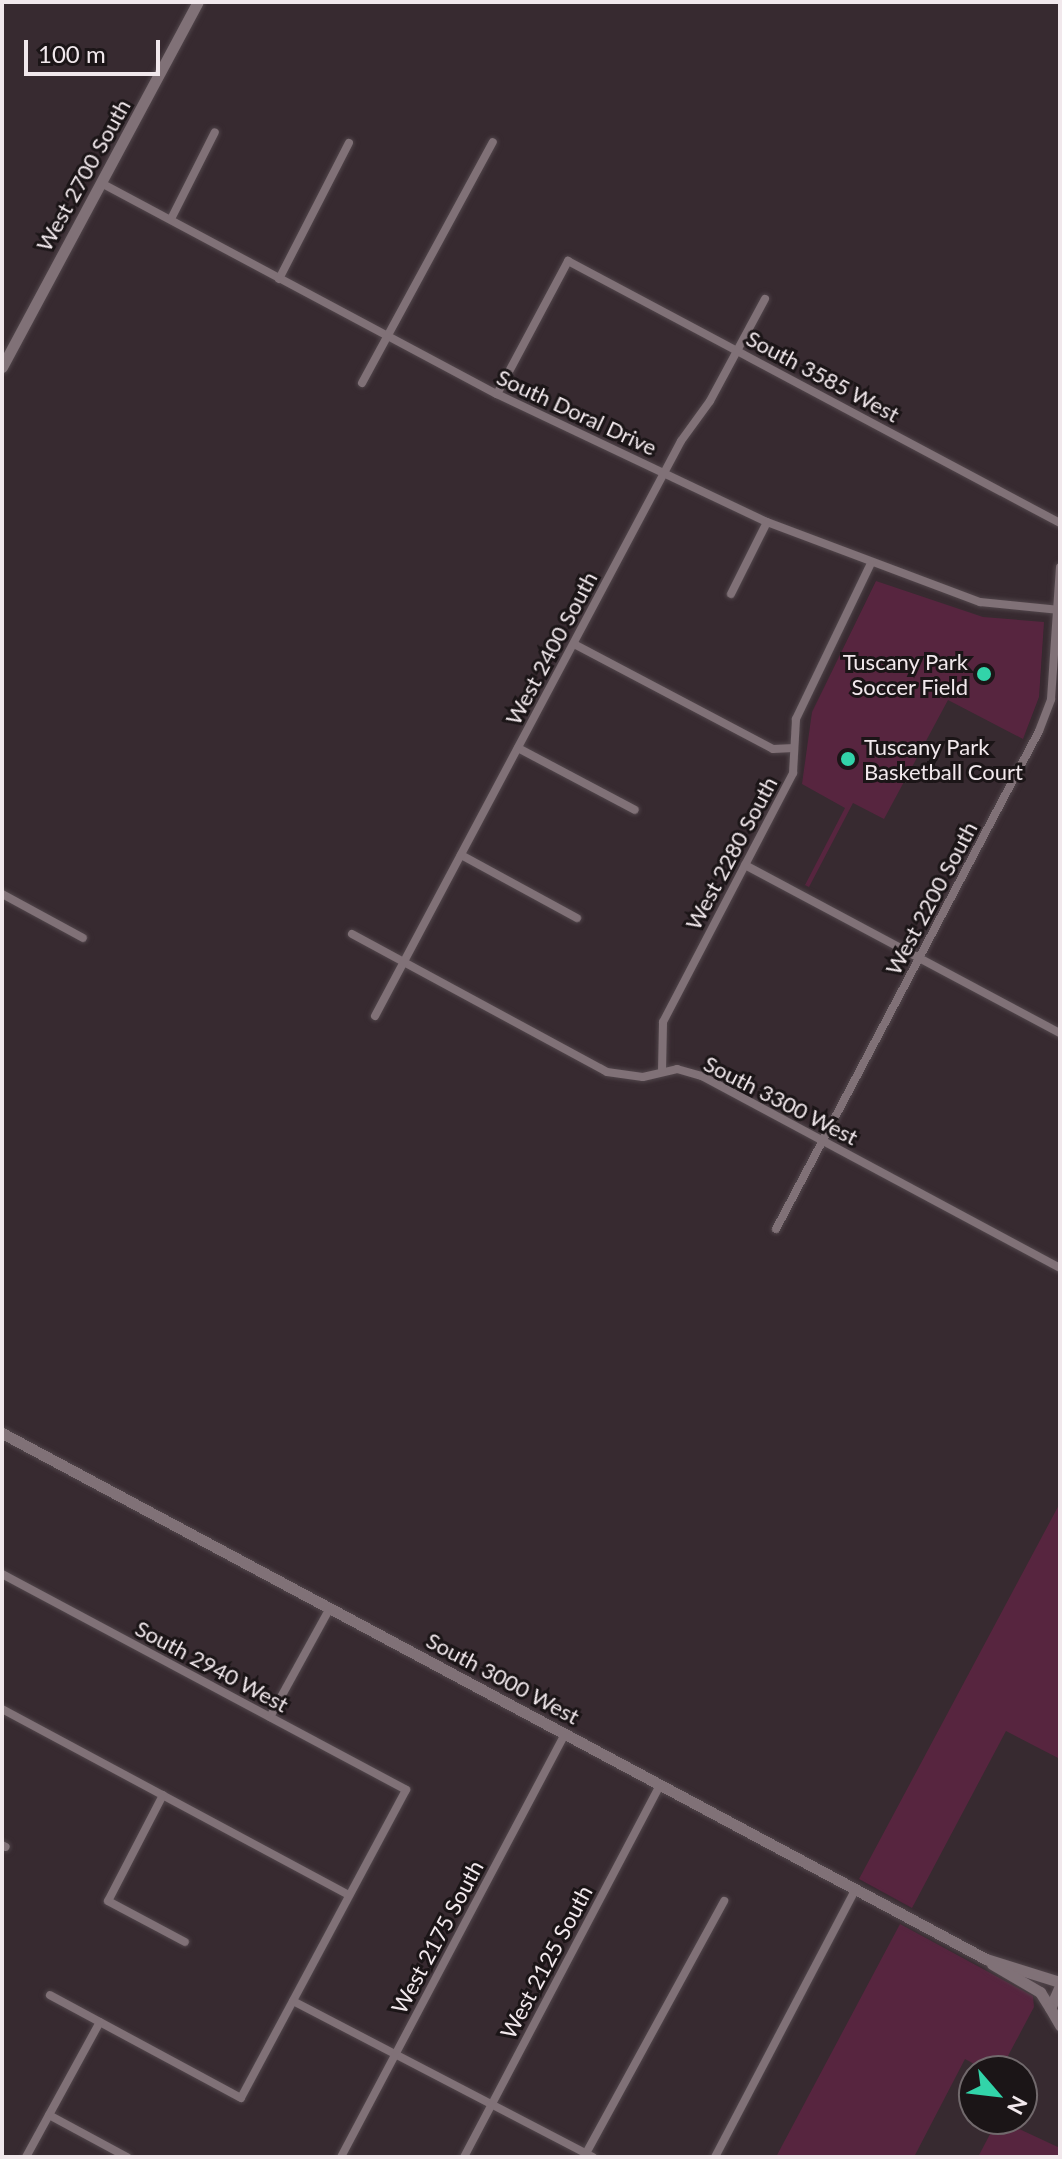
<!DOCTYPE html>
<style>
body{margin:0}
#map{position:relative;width:1062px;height:2159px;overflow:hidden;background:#372a30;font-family:Lato,sans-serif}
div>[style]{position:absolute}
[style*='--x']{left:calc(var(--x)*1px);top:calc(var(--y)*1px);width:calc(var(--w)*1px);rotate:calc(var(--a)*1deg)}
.green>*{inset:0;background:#57253f}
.roads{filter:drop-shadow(0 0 2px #51464b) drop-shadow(0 0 2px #51464b)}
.street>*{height:8px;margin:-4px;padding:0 4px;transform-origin:4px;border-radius:4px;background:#807177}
.secondary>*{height:11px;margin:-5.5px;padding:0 5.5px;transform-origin:5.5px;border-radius:5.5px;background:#807177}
.dots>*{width:22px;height:22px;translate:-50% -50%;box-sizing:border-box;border:4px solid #1b1517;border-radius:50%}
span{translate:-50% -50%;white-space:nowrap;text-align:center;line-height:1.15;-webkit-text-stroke:6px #1b1517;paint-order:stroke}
.street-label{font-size:22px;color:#f1e8ec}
.poi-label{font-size:22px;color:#f1e8ec}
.right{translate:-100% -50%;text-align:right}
.left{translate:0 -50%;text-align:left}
.frame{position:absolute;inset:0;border:4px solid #f1e8ec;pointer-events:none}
.north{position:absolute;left:958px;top:2055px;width:80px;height:80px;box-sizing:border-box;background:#1b1517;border:2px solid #71696c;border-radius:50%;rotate:118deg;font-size:22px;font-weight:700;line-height:32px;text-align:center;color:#f1e8ec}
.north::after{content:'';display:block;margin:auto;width:28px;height:36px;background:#32d4a9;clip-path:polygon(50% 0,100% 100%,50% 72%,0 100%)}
.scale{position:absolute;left:24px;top:40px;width:136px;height:36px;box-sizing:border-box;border:4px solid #f1e8ec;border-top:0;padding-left:10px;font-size:24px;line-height:28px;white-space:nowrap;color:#f1e8ec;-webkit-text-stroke:6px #1b1517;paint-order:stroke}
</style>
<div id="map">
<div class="green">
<div style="clip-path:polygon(876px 581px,983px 617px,1044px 622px,1039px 697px,1023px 739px,948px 700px,884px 819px,853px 803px,809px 887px,805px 885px,845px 808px,802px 784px,812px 712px)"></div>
<div style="clip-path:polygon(1060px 1503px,1060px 1759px,1006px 1731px,912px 1908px,859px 1879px)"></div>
<div style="clip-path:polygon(900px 1924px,1033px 1996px,1034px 2007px,1000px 2071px,987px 2071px,965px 2059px,914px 2157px,776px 2157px)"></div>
<div style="clip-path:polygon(998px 2119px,1060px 2148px,1060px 2157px,978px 2157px)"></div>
</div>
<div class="roads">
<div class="street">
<div style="--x:103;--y:184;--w:446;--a:28.1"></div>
<div style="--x:497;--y:394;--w:299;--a:25.4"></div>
<div style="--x:767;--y:522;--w:228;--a:20.6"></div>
<div style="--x:980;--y:602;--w:80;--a:5.7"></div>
<div style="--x:171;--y:219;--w:97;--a:-63.2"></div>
<div style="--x:279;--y:279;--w:153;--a:-62.8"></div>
<div style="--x:362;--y:383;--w:274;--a:-61.5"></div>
<div style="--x:497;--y:394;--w:151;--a:-61.9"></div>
<div style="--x:568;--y:261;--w:557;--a:28.04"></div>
<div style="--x:731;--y:594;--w:80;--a:-63.4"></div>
<div style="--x:574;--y:644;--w:225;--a:27.8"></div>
<div style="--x:773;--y:749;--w:21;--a:-3"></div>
<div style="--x:518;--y:748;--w:132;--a:27.9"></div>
<div style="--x:461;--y:855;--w:132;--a:28.5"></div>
<div style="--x:745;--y:865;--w:357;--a:28.1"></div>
<div style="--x:2;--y:894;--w:92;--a:28.5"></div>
<div style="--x:352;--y:934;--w:290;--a:28.4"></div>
<div style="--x:607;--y:1072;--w:36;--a:8"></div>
<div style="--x:643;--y:1077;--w:35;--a:-13"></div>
<div style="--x:677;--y:1069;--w:26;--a:16"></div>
<div style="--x:702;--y:1076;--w:406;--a:28.2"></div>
<div style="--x:375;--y:1016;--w:651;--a:-61.98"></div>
<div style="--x:681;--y:441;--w:49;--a:-54.1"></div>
<div style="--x:710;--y:401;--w:116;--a:-61.7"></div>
<div style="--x:662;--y:1071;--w:49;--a:-88.8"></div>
<div style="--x:663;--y:1022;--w:281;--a:-62.4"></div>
<div style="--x:793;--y:773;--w:54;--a:-86.8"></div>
<div style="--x:796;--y:719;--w:173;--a:-64.3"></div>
<div style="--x:776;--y:1229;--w:563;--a:-62.16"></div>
<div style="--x:1039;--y:731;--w:34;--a:-69"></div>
<div style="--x:1051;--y:699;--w:132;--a:-86.1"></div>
<div style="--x:2;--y:1574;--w:458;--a:28.1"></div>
<div style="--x:406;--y:1790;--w:349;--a:118.2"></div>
<div style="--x:241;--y:2098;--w:217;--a:-151.7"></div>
<div style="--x:2;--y:1709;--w:394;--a:28.2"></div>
<div style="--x:270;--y:1717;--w:124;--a:-61.2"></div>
<div style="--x:163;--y:1795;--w:119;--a:117.4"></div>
<div style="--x:108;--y:1901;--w:87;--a:28"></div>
<div style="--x:2;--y:1845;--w:4;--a:27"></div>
<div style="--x:293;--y:2001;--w:338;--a:27.5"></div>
<div style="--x:49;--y:2115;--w:89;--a:28.3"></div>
<div style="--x:26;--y:2157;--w:154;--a:-61.3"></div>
<div style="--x:341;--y:2157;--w:479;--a:-62.1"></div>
<div style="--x:464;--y:2157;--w:420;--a:-62.2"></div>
<div style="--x:584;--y:2157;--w:292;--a:-61.3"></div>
<div style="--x:715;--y:2157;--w:303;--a:-62.3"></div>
</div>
<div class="secondary">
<div style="--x:2;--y:367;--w:414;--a:-61.8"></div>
<div style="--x:2;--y:1433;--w:1116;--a:28.13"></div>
<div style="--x:986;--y:1959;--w:77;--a:17.3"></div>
<div style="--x:992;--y:1964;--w:56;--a:30.3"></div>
<div style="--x:1040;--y:1992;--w:19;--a:58"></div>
<div style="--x:1060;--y:1986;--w:24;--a:114"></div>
<div style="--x:1050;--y:2008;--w:20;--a:60"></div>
</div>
</div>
<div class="dots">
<div style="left:984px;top:674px;background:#32d4a9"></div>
<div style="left:848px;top:759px;background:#32d4a9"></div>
</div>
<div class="street-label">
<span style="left:83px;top:175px;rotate:-61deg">West 2700 South</span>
<span style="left:823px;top:376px;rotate:28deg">South 3585 West</span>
<span style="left:577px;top:412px;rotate:25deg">South Doral Drive</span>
<span style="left:551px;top:648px;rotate:-62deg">West 2400 South</span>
<span style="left:731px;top:853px;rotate:-62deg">West 2280 South</span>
<span style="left:931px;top:898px;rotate:-62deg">West 2200 South</span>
<span style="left:781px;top:1100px;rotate:27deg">South 3300 West</span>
<span style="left:212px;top:1666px;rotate:28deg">South 2940 West</span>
<span style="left:503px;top:1678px;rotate:28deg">South 3000 West</span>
<span style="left:437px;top:1937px;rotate:-62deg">West 2175 South</span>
<span style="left:546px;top:1962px;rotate:-62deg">West 2125 South</span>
</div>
<div class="poi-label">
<span class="right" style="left:968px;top:674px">Tuscany Park<br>Soccer Field</span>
<span class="left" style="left:864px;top:759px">Tuscany Park<br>Basketball Court</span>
</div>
<div class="frame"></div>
<div class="north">N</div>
<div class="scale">100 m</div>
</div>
